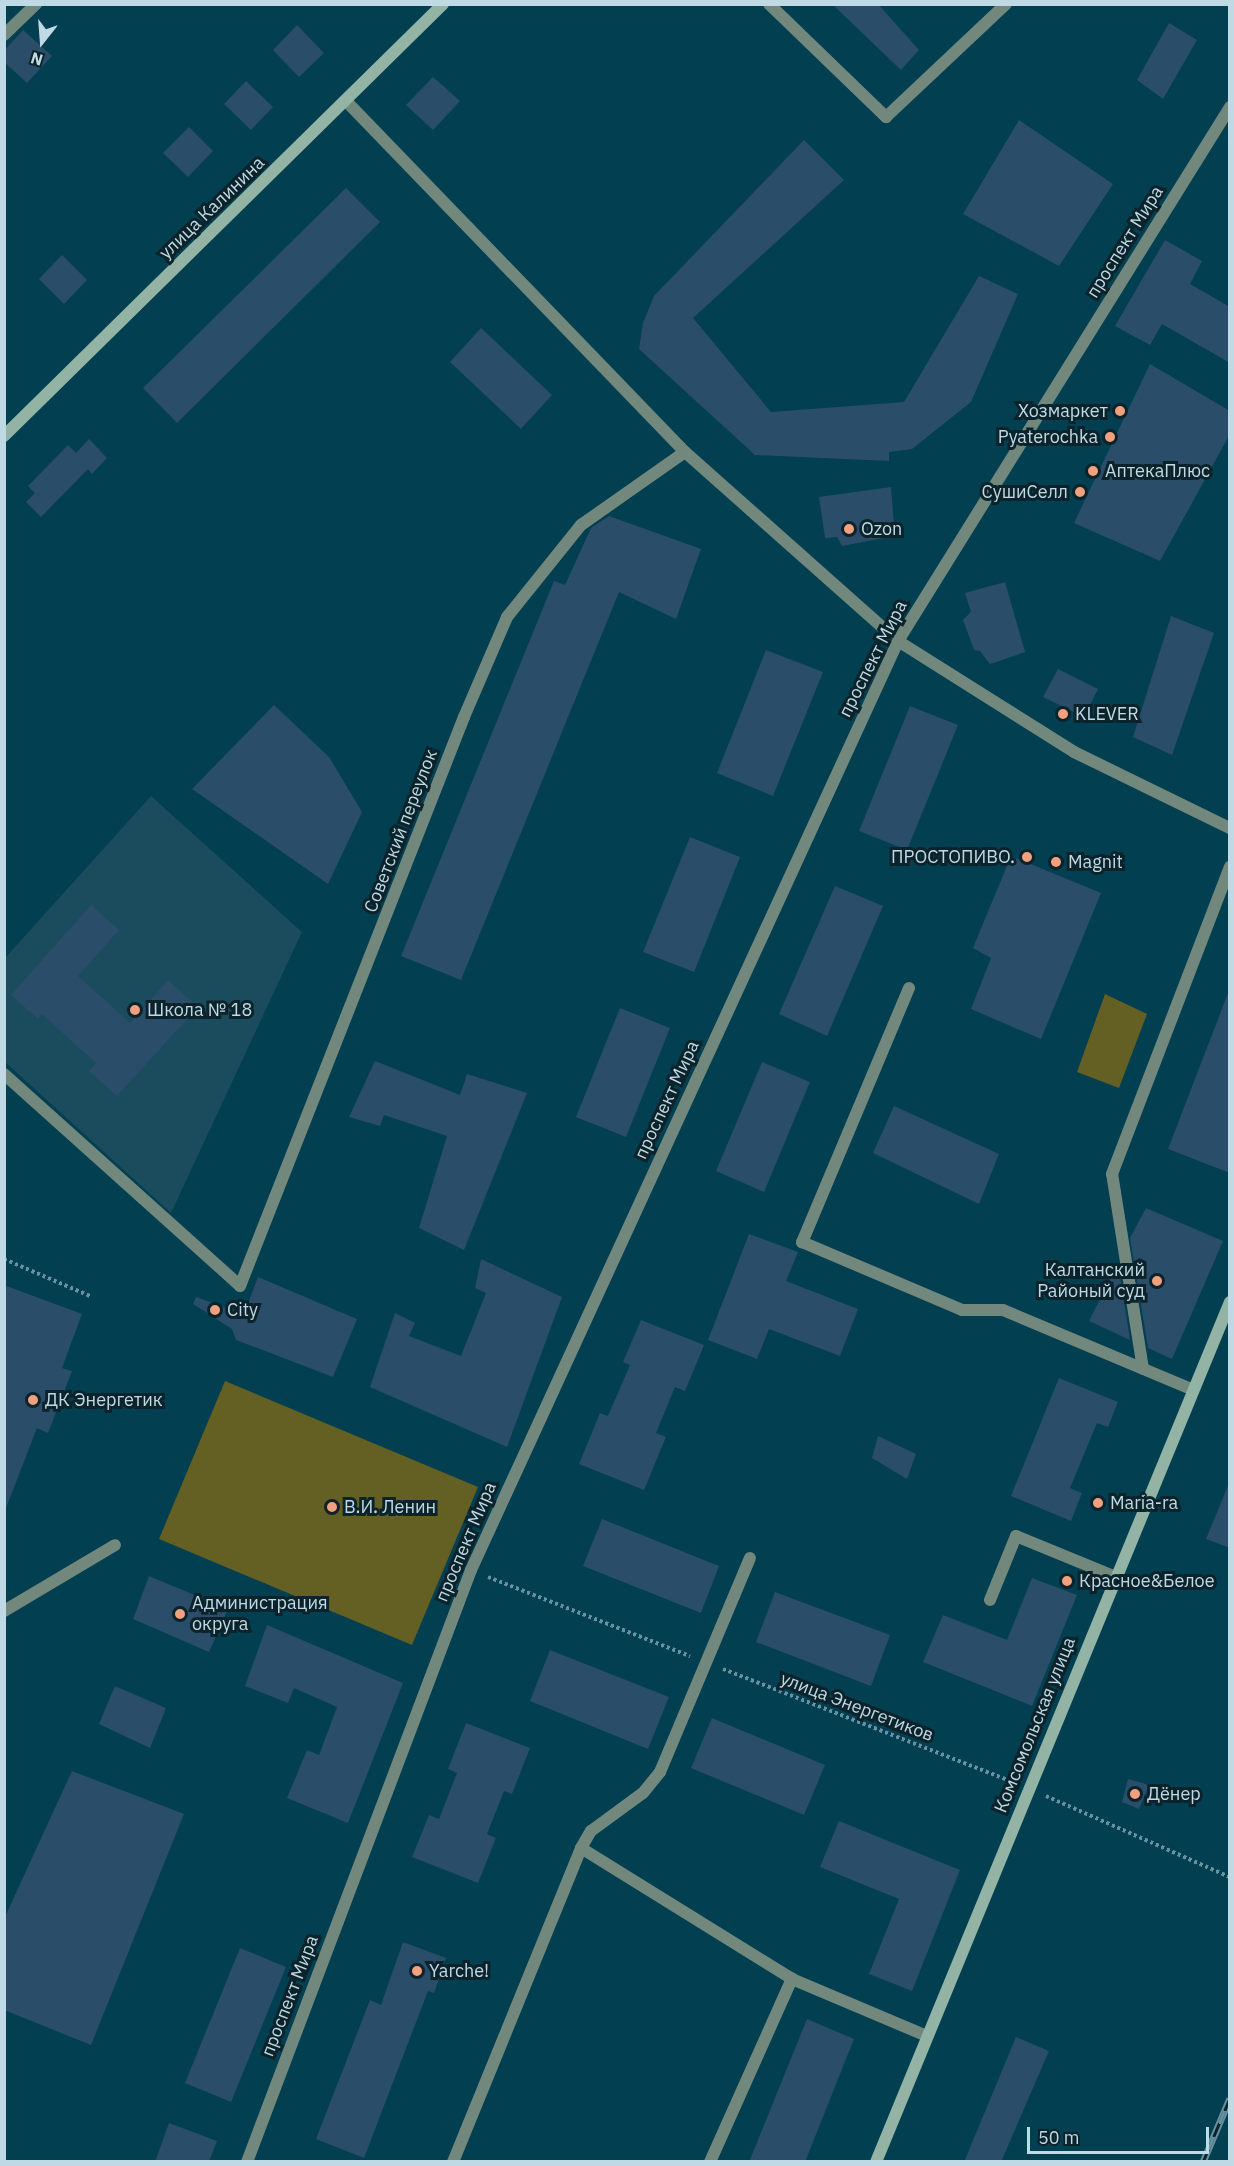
<!DOCTYPE html>
<meta charset="utf-8">
<style>
body{margin:0}
#map{position:relative;width:1234px;height:2166px;overflow:hidden;background:#023f51;font-family:"IBM Plex Sans",sans-serif}
div>[style]{position:absolute}
[style*='--x']{left:calc(var(--x)*1px);top:calc(var(--y)*1px);width:calc(var(--w)*1px);rotate:calc(var(--a)*1deg)}
.built>*{inset:0;background:#1b4c5d}
.green>*{inset:0;background:#645f23}
.building>*{inset:0;background:#2a4d6a}
.path>*{height:4px;margin-top:-2px;transform-origin:0;background:repeating-linear-gradient(90deg,#6892a0 0 3px,transparent 0 6px)}
.lane>*{height:12px;margin:-6px;padding:0 6px;transform-origin:6px;border-radius:6px;background:#73887d}
.street>*{height:12px;margin:-6px;padding:0 6px;transform-origin:6px;border-radius:6px;background:#73887d}
.secondary>*{height:12px;margin:-6px;padding:0 6px;transform-origin:6px;border-radius:6px;background:#93b4a4}
.rail>*{height:7px;margin-top:-3.5px;transform-origin:0;background:repeating-linear-gradient(90deg,#0d232b 0 14px,#66909f 0 28px);box-sizing:border-box;border-block:2px solid #66909f}
.dots>*{width:16px;height:16px;translate:-50% -50%;box-sizing:border-box;border:3px solid #0d232b;border-radius:50%}
span{translate:-50% -50%;white-space:nowrap;text-align:center;line-height:1.15;-webkit-text-stroke:6px #0d232b;paint-order:stroke}
.street-label{font-size:18px;color:#c0dae5}
.poi-label{font-size:18px;color:#c0dae5}
.right{translate:-100% -50%;text-align:right}
.left{translate:0 -50%;text-align:left}
.frame{position:absolute;inset:0;border:6px solid #c0dae5;pointer-events:none}
.north{position:absolute;left:12px;top:12px;width:60px;height:60px;-webkit-text-stroke:4px #0d232b;paint-order:stroke;rotate:197deg;font-size:16px;font-weight:700;line-height:24px;text-align:center;color:#c0dae5}
.north::after{content:'';display:block;margin:auto;width:21px;height:27px;background:#c0dae5;clip-path:polygon(50% 0,100% 100%,50% 72%,0 100%)}
.scale{position:absolute;left:1027px;top:2127px;width:182px;height:27px;box-sizing:border-box;border:3px solid #c0dae5;border-top:0;padding-left:8px;font-size:18px;line-height:21px;white-space:nowrap;color:#c0dae5;-webkit-text-stroke:4px #0d232b;paint-order:stroke}
</style>
<div id="map">
<div class="built">
<div style="clip-path:polygon(151px 796px,302px 932px,171px 1213px,5px 1062px,5px 958px)"></div>
</div>
<div class="green">
<div style="clip-path:polygon(1105px 994px,1147px 1014px,1119px 1088px,1077px 1072px)"></div>
<div style="clip-path:polygon(225px 1381px,478px 1487px,412px 1645px,159px 1539px)"></div>
</div>
<div class="building">
<div style="clip-path:polygon(832px 4px,878px 4px,919px 50px,901px 70px)"></div>
<div style="clip-path:polygon(1169px 23px,1197px 40px,1163px 99px,1137px 80px)"></div>
<div style="clip-path:polygon(297px 25px,324px 53px,299px 77px,273px 50px)"></div>
<div style="clip-path:polygon(23px 30px,52px 56px,27px 83px,4px 62px,4px 51px)"></div>
<div style="clip-path:polygon(433px 77px,460px 101px,433px 130px,406px 105px)"></div>
<div style="clip-path:polygon(246px 81px,273px 107px,251px 130px,224px 104px)"></div>
<div style="clip-path:polygon(1019px 120px,1113px 184px,1059px 266px,963px 214px)"></div>
<div style="clip-path:polygon(189px 127px,213px 151px,188px 177px,163px 153px)"></div>
<div style="clip-path:polygon(804px 140px,844px 180px,693px 318px,771px 412px,904px 402px,979px 276px,1018px 294px,971px 402px,912px 449px,889px 452px,889px 461px,755px 455px,639px 349px,643px 323px,654px 296px)"></div>
<div style="clip-path:polygon(346px 188px,380px 222px,177px 423px,143px 388px)"></div>
<div style="clip-path:polygon(1165px 240px,1202px 261px,1190px 284px,1230px 307px,1230px 363px,1162px 324px,1150px 345px,1115px 326px)"></div>
<div style="clip-path:polygon(62px 255px,87px 280px,64px 304px,39px 279px)"></div>
<div style="clip-path:polygon(481px 328px,552px 395px,521px 429px,450px 362px)"></div>
<div style="clip-path:polygon(1150px 364px,1230px 411px,1230px 434px,1160px 561px,1074px 523px)"></div>
<div style="clip-path:polygon(89px 439px,107px 458px,92px 474px,88px 469px,41px 517px,26px 502px,35px 493px,28px 486px,68px 445px,76px 453px)"></div>
<div style="clip-path:polygon(891px 487px,894px 525px,884px 538px,842px 546px,837px 537px,825px 538px,819px 497px)"></div>
<div style="clip-path:polygon(609px 516px,701px 549px,676px 619px,619px 592px,461px 980px,401px 956px,554px 581px,565px 585px,591px 528px)"></div>
<div style="clip-path:polygon(1005px 582px,1025px 652px,990px 664px,980px 651px,974px 650px,963px 620px,971px 612px,965px 593px)"></div>
<div style="clip-path:polygon(1171px 616px,1214px 633px,1172px 755px,1133px 737px)"></div>
<div style="clip-path:polygon(766px 650px,823px 672px,773px 796px,717px 773px)"></div>
<div style="clip-path:polygon(1058px 669px,1098px 689px,1084px 717px,1043px 697px)"></div>
<div style="clip-path:polygon(274px 705px,329px 757px,362px 812px,328px 884px,192px 789px)"></div>
<div style="clip-path:polygon(910px 706px,958px 725px,907px 850px,859px 831px)"></div>
<div style="clip-path:polygon(690px 837px,740px 857px,694px 972px,643px 952px)"></div>
<div style="clip-path:polygon(1011px 856px,1101px 893px,1041px 1039px,971px 1009px,991px 958px,973px 948px)"></div>
<div style="clip-path:polygon(835px 886px,883px 906px,827px 1036px,779px 1014px)"></div>
<div style="clip-path:polygon(91px 905px,119px 930px,78px 976px,130px 1023px,168px 980px,198px 1007px,117px 1096px,89px 1071px,96px 1063px,42px 1014px,38px 1019px,11px 995px)"></div>
<div style="clip-path:polygon(1228px 993px,1230px 994px,1230px 1173px,1168px 1149px)"></div>
<div style="clip-path:polygon(620px 1008px,670px 1028px,626px 1137px,576px 1117px)"></div>
<div style="clip-path:polygon(375px 1061px,460px 1095px,467px 1074px,527px 1093px,464px 1250px,419px 1228px,447px 1136px,384px 1115px,380px 1126px,349px 1117px)"></div>
<div style="clip-path:polygon(762px 1062px,810px 1082px,764px 1192px,716px 1171px)"></div>
<div style="clip-path:polygon(894px 1106px,999px 1154px,979px 1204px,873px 1153px)"></div>
<div style="clip-path:polygon(1146px 1208px,1223px 1241px,1172px 1359px,1148px 1348px,1130px 1238px)"></div>
<div style="clip-path:polygon(749px 1234px,798px 1252px,786px 1281px,858px 1309px,840px 1356px,769px 1329px,757px 1359px,708px 1340px)"></div>
<div style="clip-path:polygon(481px 1259px,562px 1297px,507px 1447px,370px 1387px,395px 1313px,415px 1323px,409px 1336px,461px 1356px,486px 1293px,475px 1288px)"></div>
<div style="clip-path:polygon(1118px 1263px,1130px 1340px,1089px 1321px)"></div>
<div style="clip-path:polygon(258px 1277px,357px 1319px,333px 1377px,236px 1340px,232px 1329px,193px 1304px,196px 1297px,244px 1314px)"></div>
<div style="clip-path:polygon(4px 1285px,82px 1314px,62px 1368px,72px 1371px,48px 1433px,37px 1428px,6px 1508px)"></div>
<div style="clip-path:polygon(641px 1320px,704px 1345px,685px 1391px,675px 1387px,656px 1433px,666px 1437px,644px 1490px,579px 1464px,600px 1413px,608px 1416px,630px 1365px,623px 1362px)"></div>
<div style="clip-path:polygon(1059px 1378px,1118px 1402px,1108px 1427px,1097px 1423px,1070px 1488px,1082px 1493px,1071px 1521px,1011px 1496px)"></div>
<div style="clip-path:polygon(878px 1436px,916px 1454px,907px 1479px,872px 1458px)"></div>
<div style="clip-path:polygon(1229px 1483px,1230px 1483px,1230px 1548px,1206px 1539px)"></div>
<div style="clip-path:polygon(602px 1519px,719px 1566px,701px 1613px,583px 1566px)"></div>
<div style="clip-path:polygon(149px 1576px,228px 1609px,209px 1652px,133px 1619px)"></div>
<div style="clip-path:polygon(1032px 1578px,1077px 1595px,1032px 1706px,923px 1662px,943px 1615px,1007px 1640px)"></div>
<div style="clip-path:polygon(775px 1592px,890px 1635px,871px 1686px,756px 1642px)"></div>
<div style="clip-path:polygon(267px 1625px,403px 1683px,348px 1823px,287px 1798px,307px 1750px,319px 1755px,337px 1707px,294px 1688px,288px 1703px,245px 1686px)"></div>
<div style="clip-path:polygon(550px 1650px,669px 1697px,648px 1749px,530px 1701px)"></div>
<div style="clip-path:polygon(115px 1686px,166px 1708px,150px 1748px,99px 1724px)"></div>
<div style="clip-path:polygon(712px 1718px,825px 1765px,804px 1815px,691px 1768px)"></div>
<div style="clip-path:polygon(466px 1723px,530px 1748px,512px 1794px,504px 1791px,487px 1834px,496px 1838px,478px 1883px,412px 1857px,429px 1815px,439px 1819px,457px 1773px,448px 1769px)"></div>
<div style="clip-path:polygon(72px 1771px,184px 1814px,91px 2045px,4px 2010px,4px 1919px)"></div>
<div style="clip-path:polygon(1128px 1779px,1149px 1785px,1139px 1809px,1122px 1802px)"></div>
<div style="clip-path:polygon(839px 1821px,960px 1870px,912px 1991px,869px 1974px,899px 1899px,820px 1867px)"></div>
<div style="clip-path:polygon(403px 1942px,446px 1958px,434px 1993px,428px 1991px,364px 2158px,316px 2139px,370px 2000px,381px 2005px)"></div>
<div style="clip-path:polygon(240px 1948px,286px 1967px,231px 2102px,185px 2083px)"></div>
<div style="clip-path:polygon(807px 2019px,854px 2039px,805px 2162px,749px 2162px)"></div>
<div style="clip-path:polygon(1016px 2037px,1049px 2051px,1001px 2162px,964px 2162px)"></div>
<div style="clip-path:polygon(169px 2123px,217px 2141px,209px 2162px,155px 2162px)"></div>
</div>
<div class="path">
<div style="--x:4;--y:1259;--w:94;--a:23.3"></div>
<div style="--x:488;--y:1577;--w:217;--a:21.4"></div>
<div style="--x:723;--y:1669;--w:313;--a:21.3"></div>
<div style="--x:1046;--y:1796;--w:201;--a:23.8"></div>
</div>
<div class="lane">
<div style="--x:909;--y:988;--w:276;--a:112.8"></div>
<div style="--x:802;--y:1242;--w:174;--a:23"></div>
<div style="--x:962;--y:1310;--w:41;--a:0"></div>
<div style="--x:1003;--y:1310;--w:206;--a:22.8"></div>
<div style="--x:4;--y:1074;--w:317;--a:41.9"></div>
<div style="--x:1143;--y:1369;--w:197;--a:-99"></div>
<div style="--x:1112;--y:1174;--w:329;--a:-69"></div>
<div style="--x:990;--y:1600;--w:69;--a:-67.9"></div>
<div style="--x:1016;--y:1536;--w:108;--a:22.3"></div>
<div style="--x:581;--y:1848;--w:248;--a:31.8"></div>
<div style="--x:792;--y:1979;--w:147;--a:22.9"></div>
<div style="--x:453;--y:2162;--w:339;--a:-67.8"></div>
<div style="--x:581;--y:1848;--w:20;--a:-60"></div>
<div style="--x:591;--y:1831;--w:64;--a:-36.2"></div>
<div style="--x:643;--y:1793;--w:27;--a:-51"></div>
<div style="--x:660;--y:1772;--w:232;--a:-67.2"></div>
</div>
<div class="street">
<div style="--x:769;--y:4;--w:163;--a:44"></div>
<div style="--x:886;--y:117;--w:165;--a:-43.3"></div>
<div style="--x:4;--y:35;--w:45;--a:-44.1"></div>
<div style="--x:347;--y:102;--w:487;--a:46"></div>
<div style="--x:685;--y:452;--w:285;--a:41.6"></div>
<div style="--x:898;--y:641;--w:208;--a:32.2"></div>
<div style="--x:1074;--y:752;--w:174;--a:26"></div>
<div style="--x:240;--y:1286;--w:612;--a:-68.51"></div>
<div style="--x:464;--y:717;--w:109;--a:-66.7"></div>
<div style="--x:507;--y:617;--w:118;--a:-51.2"></div>
<div style="--x:581;--y:525;--w:127;--a:-35.1"></div>
<div style="--x:4;--y:1611;--w:129;--a:-30.7"></div>
<div style="--x:247;--y:2162;--w:633;--a:-69.27"></div>
<div style="--x:471;--y:1570;--w:1022;--a:-65.31"></div>
<div style="--x:898;--y:641;--w:629;--a:-58.13"></div>
<div style="--x:710;--y:2162;--w:201;--a:-65.9"></div>
</div>
<div class="secondary">
<div style="--x:4;--y:436;--w:616;--a:-44.54"></div>
<div style="--x:876;--y:2162;--w:930;--a:-67.63"></div>
</div>
<div class="rail">
<div style="--x:1203;--y:2162;--w:69;--a:-67.1"></div>
</div>
<div class="dots">
<div style="left:1120px;top:411px;background:#f1a17d"></div>
<div style="left:1110px;top:437px;background:#f1a17d"></div>
<div style="left:1093px;top:471px;background:#f1a17d"></div>
<div style="left:1080px;top:492px;background:#f1a17d"></div>
<div style="left:849px;top:529px;background:#f1a17d"></div>
<div style="left:1063px;top:714px;background:#f1a17d"></div>
<div style="left:1027px;top:857px;background:#f1a17d"></div>
<div style="left:1056px;top:862px;background:#f1a17d"></div>
<div style="left:135px;top:1010px;background:#f1a17d"></div>
<div style="left:1157px;top:1281px;background:#f1a17d"></div>
<div style="left:215px;top:1310px;background:#f1a17d"></div>
<div style="left:33px;top:1400px;background:#f1a17d"></div>
<div style="left:1098px;top:1503px;background:#f1a17d"></div>
<div style="left:332px;top:1507px;background:#f1a17d"></div>
<div style="left:1067px;top:1581px;background:#f1a17d"></div>
<div style="left:180px;top:1614px;background:#f1a17d"></div>
<div style="left:1135px;top:1794px;background:#f1a17d"></div>
<div style="left:417px;top:1971px;background:#f1a17d"></div>
</div>
<div class="street-label">
<span style="left:212px;top:208px;rotate:-44deg">улица Калинина</span>
<span style="left:1125px;top:242px;rotate:-58deg">проспект Мира</span>
<span style="left:873px;top:659px;rotate:-63deg">проспект Мира</span>
<span style="left:401px;top:831px;rotate:-69deg">Советский переулок</span>
<span style="left:667px;top:1100px;rotate:-65deg">проспект Мира</span>
<span style="left:466px;top:1542px;rotate:-67deg">проспект Мира</span>
<span style="left:857px;top:1707px;rotate:21deg">улица Энергетиков</span>
<span style="left:1035px;top:1725px;rotate:-68deg">Комсомольская улица</span>
<span style="left:290px;top:1996px;rotate:-69deg">проспект Мира</span>
</div>
<div class="poi-label">
<span class="right" style="left:1108px;top:411px">Хозмаркет</span>
<span class="right" style="left:1098px;top:437px">Pyaterochka</span>
<span class="left" style="left:1105px;top:471px">АптекаПлюс</span>
<span class="right" style="left:1068px;top:492px">СушиСелл</span>
<span class="left" style="left:861px;top:529px">Ozon</span>
<span class="left" style="left:1075px;top:714px">KLEVER</span>
<span class="right" style="left:1015px;top:857px">ПРОСТОПИВО.</span>
<span class="left" style="left:1068px;top:862px">Magnit</span>
<span class="left" style="left:147px;top:1010px">Школа № 18</span>
<span class="right" style="left:1145px;top:1281px">Калтанский<br>Районый суд</span>
<span class="left" style="left:227px;top:1310px">City</span>
<span class="left" style="left:45px;top:1400px">ДК Энергетик</span>
<span class="left" style="left:1110px;top:1503px">Maria-ra</span>
<span class="left" style="left:344px;top:1507px">В.И. Ленин</span>
<span class="left" style="left:1079px;top:1581px">Красное&amp;Белое</span>
<span class="left" style="left:192px;top:1614px">Администрация<br>округа</span>
<span class="left" style="left:1147px;top:1794px">Дёнер</span>
<span class="left" style="left:429px;top:1971px">Yarche!</span>
</div>
<div class="frame"></div>
<div class="north">N</div>
<div class="scale">50 m</div>
</div>
